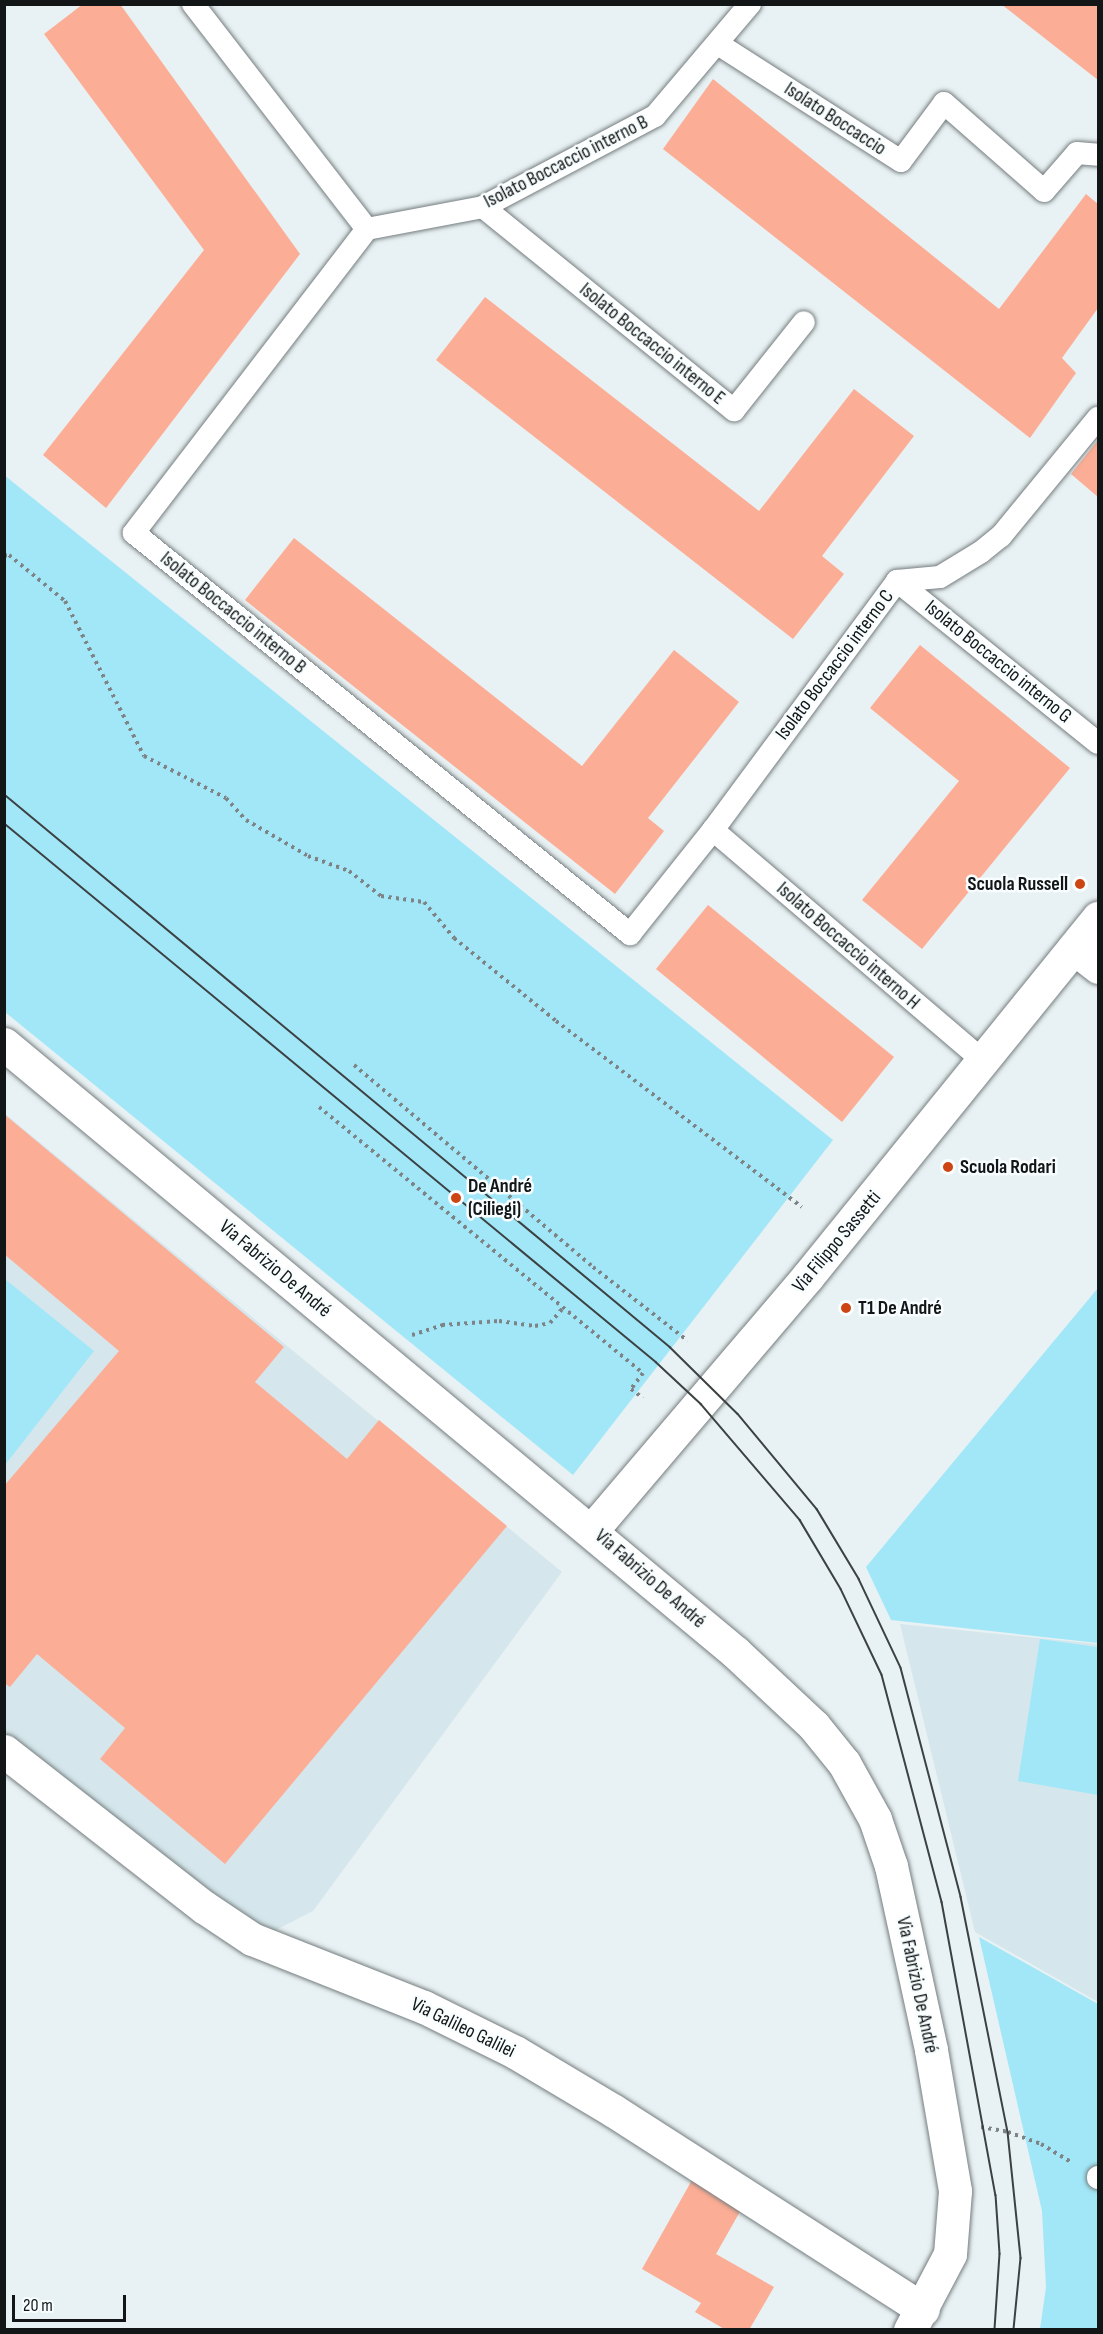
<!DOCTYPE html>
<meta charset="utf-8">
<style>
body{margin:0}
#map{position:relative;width:1103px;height:2334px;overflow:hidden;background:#e8f1f3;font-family:"Sofia Sans Condensed",sans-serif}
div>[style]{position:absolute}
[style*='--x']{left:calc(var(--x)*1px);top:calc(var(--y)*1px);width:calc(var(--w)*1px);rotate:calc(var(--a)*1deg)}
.built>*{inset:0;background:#d5e7ec}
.green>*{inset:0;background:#a2e7f8}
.building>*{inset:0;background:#fcad95}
.path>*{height:4px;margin-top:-2px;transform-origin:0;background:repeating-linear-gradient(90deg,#7e8486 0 3px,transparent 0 7.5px)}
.roads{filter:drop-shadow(0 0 2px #757d7f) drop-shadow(0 0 2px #757d7f)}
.lane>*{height:22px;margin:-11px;padding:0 11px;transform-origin:11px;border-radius:11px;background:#fff}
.street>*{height:33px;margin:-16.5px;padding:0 16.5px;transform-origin:16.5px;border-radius:16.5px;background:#fff}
.tram>*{height:1.5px;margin:-0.75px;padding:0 0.75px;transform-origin:0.75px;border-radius:0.75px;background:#3c4142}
.dots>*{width:16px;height:16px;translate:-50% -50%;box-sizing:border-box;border:3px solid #f8feff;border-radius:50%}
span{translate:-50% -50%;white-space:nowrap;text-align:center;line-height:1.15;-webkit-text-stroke:5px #f8feff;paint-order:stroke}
.street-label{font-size:20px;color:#131617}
.poi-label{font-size:20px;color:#131617;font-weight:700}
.right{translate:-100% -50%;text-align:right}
.left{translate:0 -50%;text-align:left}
.frame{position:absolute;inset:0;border:6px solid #131617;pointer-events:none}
.scale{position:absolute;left:12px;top:2295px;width:114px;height:27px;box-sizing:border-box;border:3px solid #131617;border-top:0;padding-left:8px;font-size:18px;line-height:21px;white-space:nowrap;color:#131617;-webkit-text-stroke:4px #f8feff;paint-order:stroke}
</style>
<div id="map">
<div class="built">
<div style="clip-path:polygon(4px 1113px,562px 1572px,313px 1911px,266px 1935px,219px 1906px,37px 1755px,5px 1734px)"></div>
<div style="clip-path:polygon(900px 1624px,1098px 1644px,1098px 2002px,975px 1932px)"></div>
</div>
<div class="green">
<div style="clip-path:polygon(4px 475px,833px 1140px,573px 1475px,5px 1012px)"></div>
<div style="clip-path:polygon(5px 1279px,94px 1351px,5px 1465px)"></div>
<div style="clip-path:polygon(1098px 1288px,1098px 1643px,891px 1620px,866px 1567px)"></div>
<div style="clip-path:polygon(1040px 1639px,1098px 1647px,1098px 1795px,1018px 1781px)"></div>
<div style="clip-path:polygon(979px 1937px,1098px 2004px,1098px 2329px,1040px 2329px,1046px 2287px,1042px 2211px)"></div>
</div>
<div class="building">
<div style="clip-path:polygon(83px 4px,120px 4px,300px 254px,106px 508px,43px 455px,204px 250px,44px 34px)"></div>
<div style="clip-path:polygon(1001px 4px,1098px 4px,1098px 80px)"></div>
<div style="clip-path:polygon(713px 79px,999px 309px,1086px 194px,1098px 204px,1098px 308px,1062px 358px,1076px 373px,1030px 438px,663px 149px)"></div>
<div style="clip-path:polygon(485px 297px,759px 511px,854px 389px,914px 436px,822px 556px,844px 574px,793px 639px,436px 360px)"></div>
<div style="clip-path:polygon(1098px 440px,1098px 497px,1071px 474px)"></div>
<div style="clip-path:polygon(294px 538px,582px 766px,674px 650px,739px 702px,648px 818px,664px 831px,615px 894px,245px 600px)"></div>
<div style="clip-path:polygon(920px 645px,1070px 768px,922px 949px,862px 900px,959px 781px,870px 708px)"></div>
<div style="clip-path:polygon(708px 905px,894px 1057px,842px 1122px,656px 969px)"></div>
<div style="clip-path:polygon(4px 1114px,284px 1347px,255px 1382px,347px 1459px,379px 1420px,507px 1526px,225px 1864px,100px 1759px,125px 1728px,37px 1654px,10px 1687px,4px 1683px,4px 1486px,119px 1351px,4px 1254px)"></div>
<div style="clip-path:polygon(692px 2180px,742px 2208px,716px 2254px,774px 2287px,749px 2330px,726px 2330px,695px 2312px,701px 2303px,642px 2269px)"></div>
</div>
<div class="path">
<div style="--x:4;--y:556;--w:5;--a:-11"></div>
<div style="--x:9;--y:555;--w:72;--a:39.4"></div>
<div style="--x:65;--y:601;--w:174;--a:63"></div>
<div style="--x:144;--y:756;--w:92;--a:27.1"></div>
<div style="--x:226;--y:798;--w:30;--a:48"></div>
<div style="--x:246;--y:820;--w:72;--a:30.1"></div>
<div style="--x:308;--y:856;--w:44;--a:20.1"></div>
<div style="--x:349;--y:871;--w:41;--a:38"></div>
<div style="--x:381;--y:896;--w:43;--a:7.9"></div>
<div style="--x:424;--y:902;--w:47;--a:50.2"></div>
<div style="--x:454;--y:938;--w:132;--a:39.1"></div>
<div style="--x:556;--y:1021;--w:308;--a:37.1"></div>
<div style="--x:354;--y:1065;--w:313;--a:40.2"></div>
<div style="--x:593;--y:1267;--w:120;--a:37.9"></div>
<div style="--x:319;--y:1107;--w:419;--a:39.4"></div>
<div style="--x:643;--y:1373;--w:20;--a:127"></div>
<div style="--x:631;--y:1389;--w:15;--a:37"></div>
<div style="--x:412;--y:1335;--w:32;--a:-18"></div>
<div style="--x:442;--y:1325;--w:57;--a:-4"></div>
<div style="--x:499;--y:1321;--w:36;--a:8"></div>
<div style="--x:535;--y:1326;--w:15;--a:-11"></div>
<div style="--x:550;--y:1323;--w:20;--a:-49"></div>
<div style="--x:981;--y:2127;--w:27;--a:10"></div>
<div style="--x:1008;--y:2132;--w:35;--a:20"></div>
<div style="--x:1041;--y:2144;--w:35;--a:31"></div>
</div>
<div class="roads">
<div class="lane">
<div style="--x:193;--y:4;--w:284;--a:52.3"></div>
<div style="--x:367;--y:229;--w:118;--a:-10.7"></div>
<div style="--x:483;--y:207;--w:195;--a:-27.9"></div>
<div style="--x:655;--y:116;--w:147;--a:-49.7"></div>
<div style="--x:718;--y:44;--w:217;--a:32.6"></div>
<div style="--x:901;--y:161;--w:72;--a:-53.4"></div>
<div style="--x:944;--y:103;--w:133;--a:41.3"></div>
<div style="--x:1044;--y:191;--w:50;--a:-49"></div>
<div style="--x:1077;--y:153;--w:21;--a:5"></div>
<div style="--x:483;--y:207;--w:323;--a:39"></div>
<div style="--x:734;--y:410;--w:112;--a:-51.5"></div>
<div style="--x:367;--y:229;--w:383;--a:127.5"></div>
<div style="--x:134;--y:533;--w:638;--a:38.95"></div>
<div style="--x:630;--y:934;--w:133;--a:-51.4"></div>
<div style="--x:713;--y:830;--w:310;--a:-53.5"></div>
<div style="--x:897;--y:581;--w:43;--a:-5.3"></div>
<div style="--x:940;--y:577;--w:48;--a:-31.4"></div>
<div style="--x:981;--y:552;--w:26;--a:-39"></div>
<div style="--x:1001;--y:536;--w:153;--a:-50.6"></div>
<div style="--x:897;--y:581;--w:258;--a:38.9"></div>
<div style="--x:713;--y:830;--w:355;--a:40.5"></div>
<div style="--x:1098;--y:2177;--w:1;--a:90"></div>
</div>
<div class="street">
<div style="--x:1074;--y:948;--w:31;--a:38"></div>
<div style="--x:4;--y:1044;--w:951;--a:39.75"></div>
<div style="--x:735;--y:1652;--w:108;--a:43.1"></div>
<div style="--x:814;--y:1726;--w:48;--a:51"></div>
<div style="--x:844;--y:1763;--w:64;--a:61"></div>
<div style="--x:875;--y:1819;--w:50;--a:71.2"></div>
<div style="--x:891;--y:1866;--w:188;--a:77.7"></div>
<div style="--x:931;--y:2050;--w:143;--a:80.3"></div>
<div style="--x:955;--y:2191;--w:63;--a:94.5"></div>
<div style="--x:950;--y:2254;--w:86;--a:117.8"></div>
<div style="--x:592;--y:1530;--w:333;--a:-49.6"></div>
<div style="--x:808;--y:1276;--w:461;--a:-51"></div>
<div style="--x:4;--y:1751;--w:254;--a:38"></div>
<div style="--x:204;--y:1907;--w:58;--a:33.7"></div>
<div style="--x:252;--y:1939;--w:185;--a:21.6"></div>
<div style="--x:424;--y:2007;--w:102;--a:26.3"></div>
<div style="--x:515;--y:2052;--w:115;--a:30.8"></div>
<div style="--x:614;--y:2111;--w:367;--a:32.7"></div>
</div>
</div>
<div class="tram">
<div style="--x:4;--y:794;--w:866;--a:39.7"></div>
<div style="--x:670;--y:1347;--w:95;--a:44.6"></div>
<div style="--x:738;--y:1414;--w:124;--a:50.3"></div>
<div style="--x:817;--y:1509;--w:82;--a:59"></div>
<div style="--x:859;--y:1579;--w:98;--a:64.7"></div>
<div style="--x:901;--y:1668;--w:237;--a:75.3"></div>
<div style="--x:961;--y:1897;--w:240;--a:78.7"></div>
<div style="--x:1008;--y:2132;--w:127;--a:84.1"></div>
<div style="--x:1021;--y:2258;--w:72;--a:95.6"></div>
<div style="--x:4;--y:823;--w:846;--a:39.58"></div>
<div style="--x:656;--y:1362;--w:62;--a:43"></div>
<div style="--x:701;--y:1404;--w:153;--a:49.5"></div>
<div style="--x:800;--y:1520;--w:80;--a:59.3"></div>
<div style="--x:841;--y:1589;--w:95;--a:64.5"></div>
<div style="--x:882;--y:1675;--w:235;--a:75.2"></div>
<div style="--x:942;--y:1902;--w:298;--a:79.6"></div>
<div style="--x:996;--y:2195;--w:59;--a:86.1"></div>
<div style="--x:1000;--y:2254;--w:76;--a:93.8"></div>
</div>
<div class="dots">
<div style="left:1080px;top:884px;background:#cd4512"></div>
<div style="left:948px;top:1167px;background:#cd4512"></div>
<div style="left:456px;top:1198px;background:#cd4512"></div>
<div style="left:846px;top:1308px;background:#cd4512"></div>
</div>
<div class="street-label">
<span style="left:835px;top:119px;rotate:33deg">Isolato Boccaccio</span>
<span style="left:566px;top:162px;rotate:-27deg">Isolato Boccaccio interno B</span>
<span style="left:652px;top:344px;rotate:39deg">Isolato Boccaccio interno E</span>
<span style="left:233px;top:613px;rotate:39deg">Isolato Boccaccio interno B</span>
<span style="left:998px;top:662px;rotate:39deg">Isolato Boccaccio interno G</span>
<span style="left:835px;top:665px;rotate:-53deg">Isolato Boccaccio interno C</span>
<span style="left:848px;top:946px;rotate:41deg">Isolato Boccaccio interno H</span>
<span style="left:837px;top:1242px;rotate:-50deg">Via Filippo Sassetti</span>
<span style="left:275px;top:1269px;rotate:40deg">Via Fabrizio De André</span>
<span style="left:650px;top:1579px;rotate:41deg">Via Fabrizio De André</span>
<span style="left:917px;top:1985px;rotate:78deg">Via Fabrizio De André</span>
<span style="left:463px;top:2028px;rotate:26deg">Via Galileo Galilei</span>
</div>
<div class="poi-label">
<span class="right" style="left:1068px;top:884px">Scuola Russell</span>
<span class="left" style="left:960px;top:1167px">Scuola Rodari</span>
<span class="left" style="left:468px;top:1198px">De André<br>(Ciliegi)</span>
<span class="left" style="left:858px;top:1308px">T1 De André</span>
</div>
<div class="frame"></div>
<div class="scale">20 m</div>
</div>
